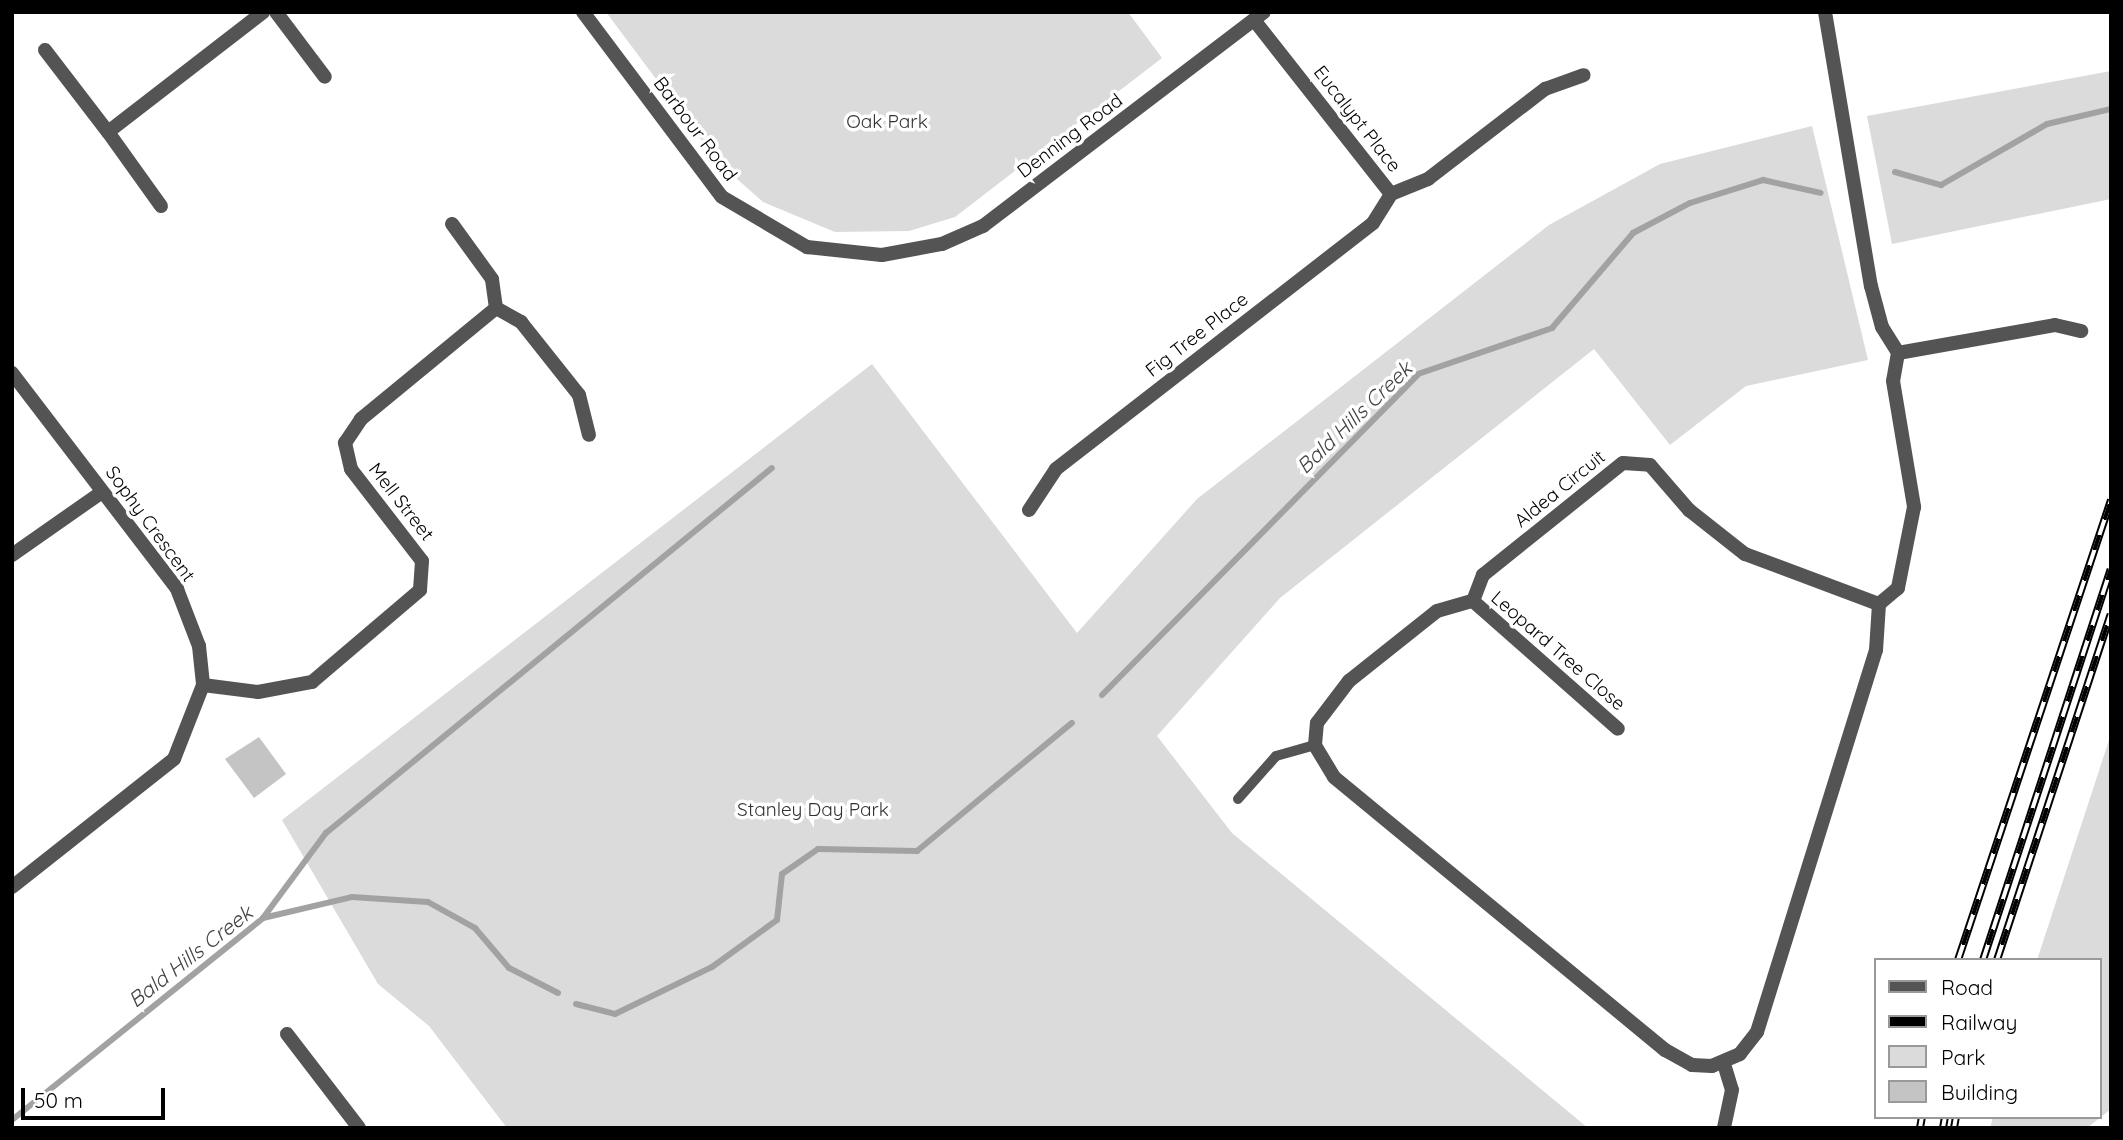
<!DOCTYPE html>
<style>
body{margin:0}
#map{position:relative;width:2123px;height:1140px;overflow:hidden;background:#fff;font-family:Quicksand,sans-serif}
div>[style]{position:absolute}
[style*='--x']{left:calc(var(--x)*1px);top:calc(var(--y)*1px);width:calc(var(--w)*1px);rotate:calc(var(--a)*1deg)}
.green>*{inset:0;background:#dbdbdb}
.stream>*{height:6px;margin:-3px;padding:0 3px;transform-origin:3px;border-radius:3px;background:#a2a2a2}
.building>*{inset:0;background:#c4c4c4}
.service>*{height:10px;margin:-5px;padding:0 5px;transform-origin:5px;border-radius:5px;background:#545454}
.minor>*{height:14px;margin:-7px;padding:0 7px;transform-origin:7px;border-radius:7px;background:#545454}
.tertiary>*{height:14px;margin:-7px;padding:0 7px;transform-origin:7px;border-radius:7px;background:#545454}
.rail>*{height:8px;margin-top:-4px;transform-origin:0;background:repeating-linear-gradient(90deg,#fff 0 16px,#000 0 32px);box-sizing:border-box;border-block:2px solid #000}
span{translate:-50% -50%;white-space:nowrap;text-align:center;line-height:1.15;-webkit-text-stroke:7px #fff;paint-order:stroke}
.street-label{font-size:19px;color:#000}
.park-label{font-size:19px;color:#323232}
.water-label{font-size:21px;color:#434343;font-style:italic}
.frame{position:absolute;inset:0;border:14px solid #000;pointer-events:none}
.legend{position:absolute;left:1874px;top:958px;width:228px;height:161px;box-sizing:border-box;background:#fff;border:2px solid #999;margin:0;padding:9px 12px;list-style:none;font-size:21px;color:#000}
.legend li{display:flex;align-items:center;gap:14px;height:35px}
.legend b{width:35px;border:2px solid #999}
.scale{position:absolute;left:21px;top:1088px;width:144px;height:32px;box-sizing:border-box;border:4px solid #000;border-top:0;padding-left:9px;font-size:21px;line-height:24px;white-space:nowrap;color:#000;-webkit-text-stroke:5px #fff;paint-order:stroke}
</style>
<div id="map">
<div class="green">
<div style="clip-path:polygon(606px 12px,1128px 12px,1162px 58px,955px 217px,909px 231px,835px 232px,763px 202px,718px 162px)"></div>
<div style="clip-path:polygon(2111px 71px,2111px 199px,1892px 244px,1867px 116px)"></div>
<div style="clip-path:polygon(1812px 126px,1868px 360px,1746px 386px,1670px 445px,1594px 349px,1280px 598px,1157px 736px,1232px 833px,1588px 1128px,507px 1128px,429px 1026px,378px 984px,282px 820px,872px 364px,1077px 633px,1197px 499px,1549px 225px,1660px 164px)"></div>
<div style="clip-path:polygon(2111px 734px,2111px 1109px,2087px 1128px,1990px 1128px,1993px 1117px,2100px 1117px,2100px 960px,2037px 960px)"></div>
</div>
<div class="stream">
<div style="--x:1895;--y:172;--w:48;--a:15.8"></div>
<div style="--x:1941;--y:185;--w:122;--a:-29.9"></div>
<div style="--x:2047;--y:124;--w:66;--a:-13.2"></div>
<div style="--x:1102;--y:695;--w:450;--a:-45.4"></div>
<div style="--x:1418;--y:374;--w:142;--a:-18.9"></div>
<div style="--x:1552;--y:328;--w:125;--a:-49.5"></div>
<div style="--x:1633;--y:233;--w:64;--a:-27.8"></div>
<div style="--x:1690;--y:203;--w:77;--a:-17.5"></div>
<div style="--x:1763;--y:180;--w:59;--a:12.6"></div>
<div style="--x:263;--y:918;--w:106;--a:-53.5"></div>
<div style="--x:326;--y:833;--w:576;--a:-39.3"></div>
<div style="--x:576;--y:1004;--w:40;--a:14.4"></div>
<div style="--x:615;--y:1014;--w:108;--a:-25.9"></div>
<div style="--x:712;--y:967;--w:80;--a:-35.9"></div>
<div style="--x:777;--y:920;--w:46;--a:-83.8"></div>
<div style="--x:782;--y:874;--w:44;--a:-34.8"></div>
<div style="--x:818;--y:849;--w:99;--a:1.2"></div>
<div style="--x:917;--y:851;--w:201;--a:-39.6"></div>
<div style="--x:12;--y:1120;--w:322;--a:-38.8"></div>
<div style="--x:263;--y:918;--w:91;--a:-13.3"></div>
<div style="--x:352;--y:897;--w:76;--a:3.8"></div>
<div style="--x:428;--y:902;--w:54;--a:29"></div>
<div style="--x:475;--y:928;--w:52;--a:49.6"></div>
<div style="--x:509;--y:968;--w:55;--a:27"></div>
</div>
<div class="building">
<div style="clip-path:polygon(259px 737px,286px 774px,254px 798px,225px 759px)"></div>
</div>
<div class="service">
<div style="--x:1238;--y:799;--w:57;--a:-48.5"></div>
<div style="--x:1276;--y:756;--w:41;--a:-15.8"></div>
</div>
<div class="minor">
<div style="--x:276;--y:12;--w:81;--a:53"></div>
<div style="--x:1825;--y:12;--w:278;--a:80.5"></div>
<div style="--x:1871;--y:286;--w:42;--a:75"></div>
<div style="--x:1882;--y:327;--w:31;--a:58"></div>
<div style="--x:1898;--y:353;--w:28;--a:100"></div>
<div style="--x:1893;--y:381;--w:128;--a:80.5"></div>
<div style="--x:1914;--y:507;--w:83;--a:101.2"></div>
<div style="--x:1898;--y:588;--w:25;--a:140"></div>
<div style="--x:1254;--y:20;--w:221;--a:51.8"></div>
<div style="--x:1391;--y:194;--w:40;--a:-22"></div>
<div style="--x:1428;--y:179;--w:148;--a:-37.6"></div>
<div style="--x:1545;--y:89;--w:41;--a:-19.7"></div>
<div style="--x:45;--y:50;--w:103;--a:52.5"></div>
<div style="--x:161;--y:206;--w:91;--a:-125.6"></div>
<div style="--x:108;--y:132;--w:196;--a:-37.7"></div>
<div style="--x:496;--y:308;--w:29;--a:29"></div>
<div style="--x:521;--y:322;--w:93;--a:51.5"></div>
<div style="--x:579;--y:395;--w:41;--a:76"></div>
<div style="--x:1898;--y:353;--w:159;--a:-10.1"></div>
<div style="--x:2055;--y:325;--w:27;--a:13"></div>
<div style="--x:12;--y:373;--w:272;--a:52.6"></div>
<div style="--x:177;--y:589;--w:61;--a:68.9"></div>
<div style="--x:199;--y:646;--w:39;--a:84"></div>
<div style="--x:203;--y:685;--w:79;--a:111.4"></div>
<div style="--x:174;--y:759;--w:206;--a:141.7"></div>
<div style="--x:1623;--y:463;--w:27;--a:4"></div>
<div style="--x:1650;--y:465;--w:60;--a:49.1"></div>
<div style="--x:1689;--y:510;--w:71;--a:38.2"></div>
<div style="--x:1745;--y:554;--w:143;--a:20.5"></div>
<div style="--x:1879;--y:604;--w:46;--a:93.7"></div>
<div style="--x:1876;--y:650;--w:400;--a:107.3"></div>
<div style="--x:1757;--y:1032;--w:28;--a:128"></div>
<div style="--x:1740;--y:1054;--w:30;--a:157"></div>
<div style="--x:1712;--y:1066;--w:20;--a:-177"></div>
<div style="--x:1692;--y:1065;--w:31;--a:-151"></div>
<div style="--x:1665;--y:1050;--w:429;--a:-140.5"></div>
<div style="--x:1334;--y:777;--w:37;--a:-121"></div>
<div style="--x:1315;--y:745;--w:22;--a:-85"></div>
<div style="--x:1317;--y:723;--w:53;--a:-52.7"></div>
<div style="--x:1349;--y:681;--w:112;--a:-38.5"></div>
<div style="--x:1437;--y:611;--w:37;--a:-16"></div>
<div style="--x:1473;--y:601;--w:28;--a:-69"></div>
<div style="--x:1483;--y:575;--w:179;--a:-38.7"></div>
<div style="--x:1029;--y:510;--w:49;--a:-56.6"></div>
<div style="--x:1056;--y:469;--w:401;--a:-37.8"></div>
<div style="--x:1373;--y:223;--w:34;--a:-58"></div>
<div style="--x:12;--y:555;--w:110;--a:-35"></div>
<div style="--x:1473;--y:601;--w:193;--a:41.4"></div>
<div style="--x:203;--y:685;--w:55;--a:7.3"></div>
<div style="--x:258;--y:692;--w:55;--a:-10.5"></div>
<div style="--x:312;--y:682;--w:142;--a:-40.4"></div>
<div style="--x:420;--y:590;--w:29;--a:-86"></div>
<div style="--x:422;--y:561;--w:116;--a:-127.7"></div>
<div style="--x:351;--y:469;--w:27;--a:-103"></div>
<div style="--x:345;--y:443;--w:29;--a:-56"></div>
<div style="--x:361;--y:419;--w:175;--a:-39.4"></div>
<div style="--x:496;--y:308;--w:29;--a:-98"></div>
<div style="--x:492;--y:279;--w:68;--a:-126"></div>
<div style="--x:287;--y:1034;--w:118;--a:52.5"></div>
<div style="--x:1724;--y:1064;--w:27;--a:73"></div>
<div style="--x:1732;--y:1090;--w:39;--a:102"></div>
</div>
<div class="tertiary">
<div style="--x:583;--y:12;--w:231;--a:53.1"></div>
<div style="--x:722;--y:197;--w:99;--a:30.5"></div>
<div style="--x:807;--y:247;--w:75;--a:6.1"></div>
<div style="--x:882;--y:255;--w:61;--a:-10.4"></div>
<div style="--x:942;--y:244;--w:45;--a:-23.7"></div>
<div style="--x:983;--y:226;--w:353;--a:-37.3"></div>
</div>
<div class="rail">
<div style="--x:1958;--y:960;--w:485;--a:-71.6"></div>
<div style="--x:1983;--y:960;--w:411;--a:-71.9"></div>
<div style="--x:1997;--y:960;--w:364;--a:-71.8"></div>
<div style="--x:1920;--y:1128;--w:11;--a:-80"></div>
<div style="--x:1943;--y:1128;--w:11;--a:-80"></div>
<div style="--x:1954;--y:1128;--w:11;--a:-80"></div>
</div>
<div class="street-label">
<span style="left:1357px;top:119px;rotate:52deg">Eucalypt Place</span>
<span style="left:695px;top:129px;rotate:53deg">Barbour Road</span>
<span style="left:1070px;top:136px;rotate:-37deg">Denning Road</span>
<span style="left:1197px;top:335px;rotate:-38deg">Fig Tree Place</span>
<span style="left:1560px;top:489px;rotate:-39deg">Aldea Circuit</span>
<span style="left:401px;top:502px;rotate:52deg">Mell Street</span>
<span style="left:150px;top:524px;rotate:54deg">Sophy Crescent</span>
<span style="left:1558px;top:651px;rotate:41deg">Leopard Tree Close</span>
</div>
<div class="park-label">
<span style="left:887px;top:122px">Oak Park</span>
<span style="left:813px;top:810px">Stanley Day Park</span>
</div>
<div class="water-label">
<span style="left:1354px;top:417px;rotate:-44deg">Bald Hills Creek</span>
<span style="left:190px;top:956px;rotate:-38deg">Bald Hills Creek</span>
</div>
<div class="frame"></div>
<ul class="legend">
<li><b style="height:9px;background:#545454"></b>Road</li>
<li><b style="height:9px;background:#000"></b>Railway</li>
<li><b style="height:19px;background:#dbdbdb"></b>Park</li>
<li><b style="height:19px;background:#c4c4c4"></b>Building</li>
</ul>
<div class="scale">50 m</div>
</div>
